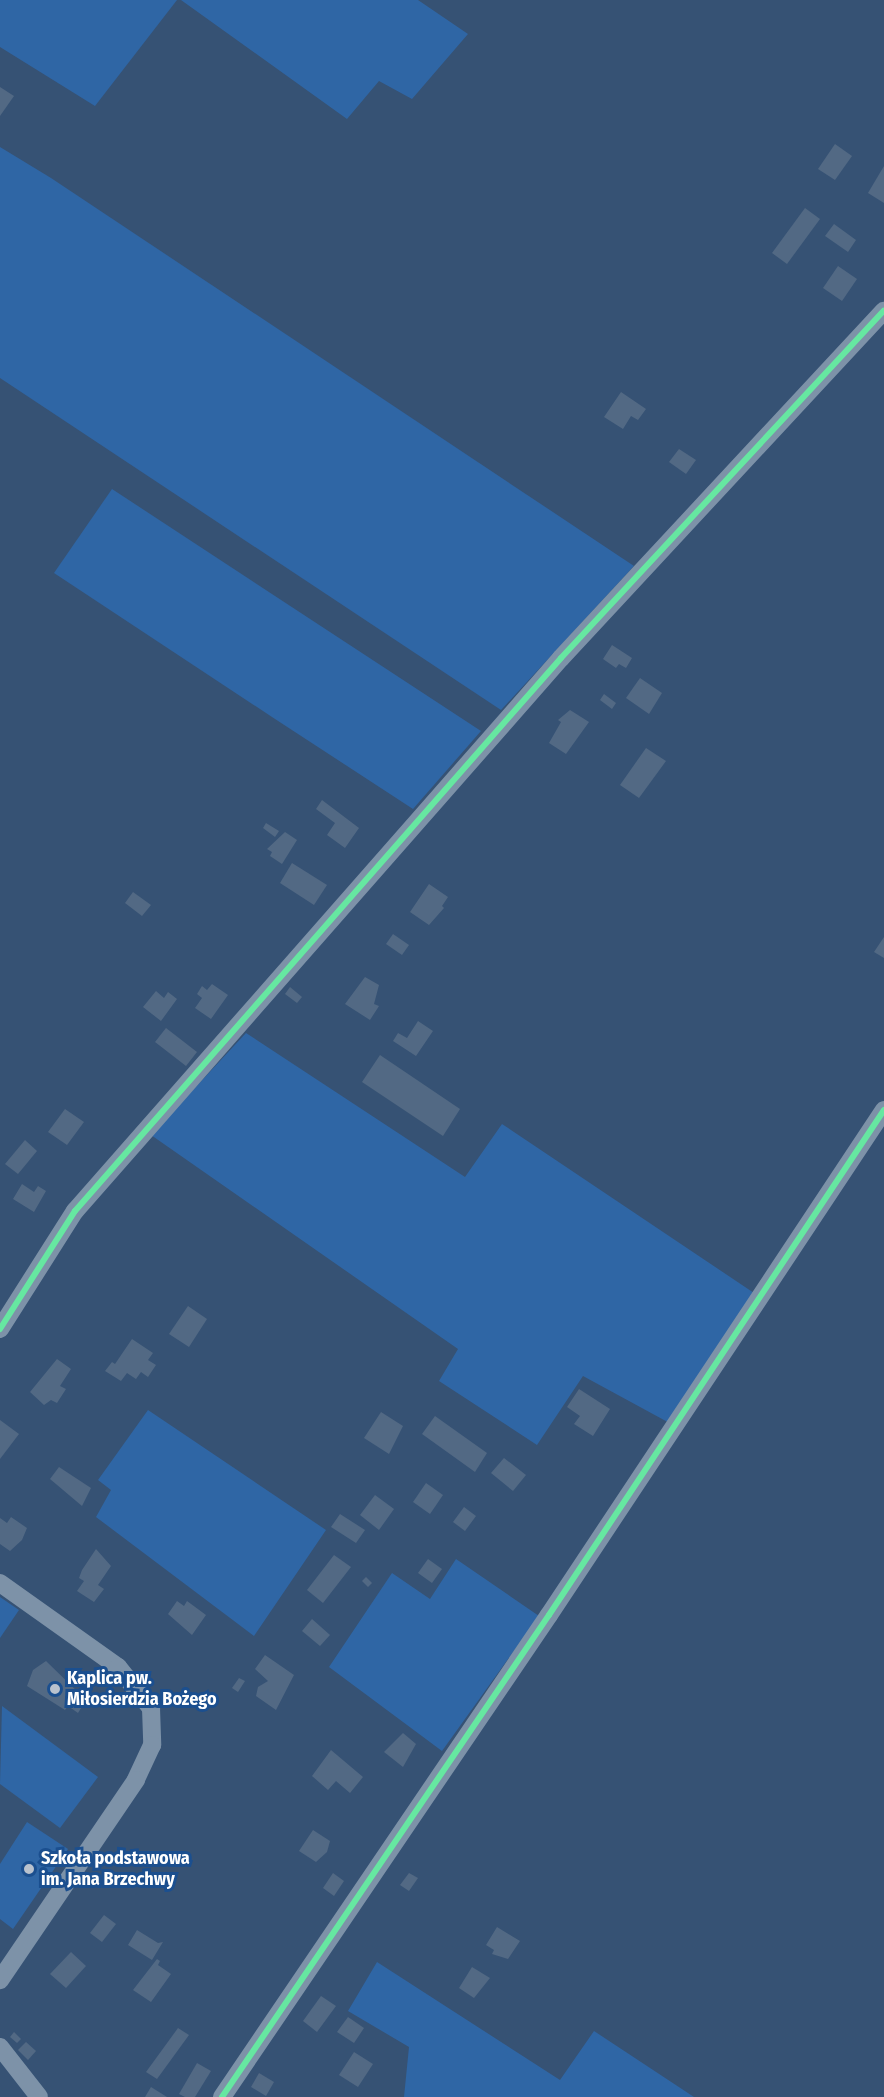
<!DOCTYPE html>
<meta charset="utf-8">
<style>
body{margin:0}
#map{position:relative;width:884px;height:2097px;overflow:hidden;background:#365274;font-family:"Fira Sans Condensed",sans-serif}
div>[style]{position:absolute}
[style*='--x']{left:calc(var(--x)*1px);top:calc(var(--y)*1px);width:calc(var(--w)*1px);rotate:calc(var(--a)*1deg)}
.green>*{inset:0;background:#2f66a5}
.building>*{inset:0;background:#526984}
.minor>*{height:18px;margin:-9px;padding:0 9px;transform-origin:9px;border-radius:9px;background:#7d92a8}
.cycleway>*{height:6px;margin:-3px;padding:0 3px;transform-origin:3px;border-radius:3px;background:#66e7a1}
.dots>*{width:16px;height:16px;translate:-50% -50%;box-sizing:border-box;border:3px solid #1b4f8f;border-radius:50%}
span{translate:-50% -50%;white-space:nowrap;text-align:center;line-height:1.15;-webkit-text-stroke:6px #1b4f8f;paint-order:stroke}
.poi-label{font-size:18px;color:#fff;font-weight:700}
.left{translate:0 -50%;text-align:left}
</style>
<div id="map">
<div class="green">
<div style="clip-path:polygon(0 0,177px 0,95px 106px,0 47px)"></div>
<div style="clip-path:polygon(181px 0,418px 0,468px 34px,412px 99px,379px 81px,347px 119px)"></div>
<div style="clip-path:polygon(0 147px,51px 178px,634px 566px,501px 710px,0 378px)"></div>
<div style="clip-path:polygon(112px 489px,481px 731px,413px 809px,272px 717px,54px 573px)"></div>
<div style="clip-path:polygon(246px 1033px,465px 1177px,502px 1124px,757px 1295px,675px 1426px,583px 1376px,537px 1445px,439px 1381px,458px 1349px,151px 1135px)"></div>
<div style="clip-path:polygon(148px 1410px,326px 1530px,254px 1636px,96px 1517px,111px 1490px,98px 1480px)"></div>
<div style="clip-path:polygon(456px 1559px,539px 1616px,442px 1751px,329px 1667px,392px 1573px,430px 1599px)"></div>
<div style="clip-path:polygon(0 1597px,19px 1610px,0 1638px)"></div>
<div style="clip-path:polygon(2px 1706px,98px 1777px,60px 1828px,0 1784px)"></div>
<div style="clip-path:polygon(27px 1822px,68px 1849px,13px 1929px,0 1919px,0 1864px)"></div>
<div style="clip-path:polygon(377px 1962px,560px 2080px,594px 2031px,694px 2097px,404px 2097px,409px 2047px,348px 2011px)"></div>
</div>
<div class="building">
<div style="clip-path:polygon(0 87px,14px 96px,0 116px)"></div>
<div style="clip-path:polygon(835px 144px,852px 156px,835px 180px,818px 169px)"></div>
<div style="clip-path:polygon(884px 166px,884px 203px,868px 193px)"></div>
<div style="clip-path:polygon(805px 208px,820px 219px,787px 264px,772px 253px)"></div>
<div style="clip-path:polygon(834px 224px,856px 240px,848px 252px,825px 236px)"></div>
<div style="clip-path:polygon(838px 266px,857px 279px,842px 301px,823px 288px)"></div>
<div style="clip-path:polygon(621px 392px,646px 409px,638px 420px,631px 416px,623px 429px,604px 417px)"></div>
<div style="clip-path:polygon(679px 449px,696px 460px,686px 474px,669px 462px)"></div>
<div style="clip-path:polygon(612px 645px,632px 658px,626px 668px,619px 664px,616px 668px,603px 659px)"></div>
<div style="clip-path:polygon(640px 678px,662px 693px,649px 714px,626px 698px)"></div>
<div style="clip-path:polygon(604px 694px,616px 703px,612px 709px,600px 700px)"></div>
<div style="clip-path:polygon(570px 710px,589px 722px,566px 754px,549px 743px,561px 722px,558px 720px)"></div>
<div style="clip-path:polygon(646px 748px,666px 761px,639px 798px,620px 785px)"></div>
<div style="clip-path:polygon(322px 800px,359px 828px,345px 848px,327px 835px,335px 823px,316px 809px)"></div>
<div style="clip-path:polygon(266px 823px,279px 831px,275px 837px,263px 828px)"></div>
<div style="clip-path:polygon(285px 832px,297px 840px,282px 864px,270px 856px,272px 852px,267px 849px)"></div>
<div style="clip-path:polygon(292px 863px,327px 885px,314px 905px,280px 883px)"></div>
<div style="clip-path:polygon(429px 884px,448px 897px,442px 906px,444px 908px,429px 925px,410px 912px)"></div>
<div style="clip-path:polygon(133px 892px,151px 905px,142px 916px,125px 903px)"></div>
<div style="clip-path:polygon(393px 934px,409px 945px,402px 955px,386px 944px)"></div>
<div style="clip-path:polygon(884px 937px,884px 958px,874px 952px)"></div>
<div style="clip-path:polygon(365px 977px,379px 985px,374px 1004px,379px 1006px,370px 1020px,345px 1004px)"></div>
<div style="clip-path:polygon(212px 984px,228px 995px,211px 1019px,195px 1008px,202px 998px,197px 994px,202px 986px,207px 990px)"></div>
<div style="clip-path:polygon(290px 987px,302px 997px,297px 1003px,285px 994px)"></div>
<div style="clip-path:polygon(156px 991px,164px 998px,168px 992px,177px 999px,161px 1021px,143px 1007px)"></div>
<div style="clip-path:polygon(418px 1021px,433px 1031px,416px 1056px,393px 1041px,398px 1033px,407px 1038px)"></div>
<div style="clip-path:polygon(166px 1028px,197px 1052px,186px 1066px,155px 1042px)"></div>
<div style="clip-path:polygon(380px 1055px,460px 1109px,443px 1136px,362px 1082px)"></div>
<div style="clip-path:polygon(65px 1109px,84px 1122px,67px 1145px,48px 1132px)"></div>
<div style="clip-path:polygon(25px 1140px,37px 1151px,18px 1174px,5px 1164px)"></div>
<div style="clip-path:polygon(22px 1184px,34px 1192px,38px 1186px,46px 1191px,34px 1212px,13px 1199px)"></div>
<div style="clip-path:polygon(188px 1306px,207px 1319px,189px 1347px,169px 1334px)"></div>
<div style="clip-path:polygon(132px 1339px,153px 1353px,148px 1360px,156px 1365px,148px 1377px,141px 1372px,136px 1379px,127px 1373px,121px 1381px,105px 1371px,112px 1362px,115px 1364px)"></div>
<div style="clip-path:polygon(57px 1359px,71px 1369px,60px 1386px,66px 1389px,57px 1403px,51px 1400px,44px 1405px,30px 1392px)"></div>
<div style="clip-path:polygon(579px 1389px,610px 1409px,593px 1436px,574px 1424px,580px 1416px,567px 1407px)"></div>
<div style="clip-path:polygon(381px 1412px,403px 1426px,389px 1454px,364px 1438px)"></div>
<div style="clip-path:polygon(435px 1416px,487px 1453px,475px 1472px,422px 1434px)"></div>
<div style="clip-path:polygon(0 1420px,19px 1434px,0 1459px)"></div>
<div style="clip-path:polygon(504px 1458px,526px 1475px,513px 1491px,491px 1473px)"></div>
<div style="clip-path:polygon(59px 1467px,91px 1488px,82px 1506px,50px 1479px)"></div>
<div style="clip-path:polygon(426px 1483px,443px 1495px,430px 1514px,413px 1502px)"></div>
<div style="clip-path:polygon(375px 1495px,394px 1509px,379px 1530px,360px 1515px)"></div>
<div style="clip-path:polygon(464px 1507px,476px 1516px,465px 1531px,453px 1522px)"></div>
<div style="clip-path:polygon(340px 1514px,365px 1530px,356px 1543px,331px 1527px)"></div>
<div style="clip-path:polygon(11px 1517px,27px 1528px,22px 1540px,10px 1551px,0 1544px,0 1518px,7px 1523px)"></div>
<div style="clip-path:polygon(96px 1549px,111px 1566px,98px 1585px,104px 1589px,94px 1602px,77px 1591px,84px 1581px,79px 1578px,82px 1570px)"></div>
<div style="clip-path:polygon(334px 1555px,351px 1567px,323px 1603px,307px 1590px)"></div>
<div style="clip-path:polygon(428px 1559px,442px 1569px,432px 1583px,418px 1573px)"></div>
<div style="clip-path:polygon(366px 1577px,372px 1583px,368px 1587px,362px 1581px)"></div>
<div style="clip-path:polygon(177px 1601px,184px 1606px,187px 1601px,206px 1615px,192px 1635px,168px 1614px)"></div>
<div style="clip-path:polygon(312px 1619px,330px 1635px,320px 1646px,302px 1631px)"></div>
<div style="clip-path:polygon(265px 1655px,294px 1675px,276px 1710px,256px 1696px,258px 1687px,268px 1681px,255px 1669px)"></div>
<div style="clip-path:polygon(46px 1661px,86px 1700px,78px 1713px,68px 1706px,65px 1710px,27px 1686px,33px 1670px)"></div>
<div style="clip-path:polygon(239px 1678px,245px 1681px,238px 1692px,232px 1688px)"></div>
<div style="clip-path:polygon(403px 1733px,416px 1744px,403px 1767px,384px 1752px)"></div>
<div style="clip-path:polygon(331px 1750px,363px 1777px,350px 1793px,336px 1781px,328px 1790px,312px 1776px)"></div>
<div style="clip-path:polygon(313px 1830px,330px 1841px,327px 1852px,316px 1862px,299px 1851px)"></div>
<div style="clip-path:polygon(333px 1873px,344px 1881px,334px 1896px,323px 1888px)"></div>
<div style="clip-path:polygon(409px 1873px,418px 1878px,409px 1891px,400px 1885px)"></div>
<div style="clip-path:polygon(104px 1915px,116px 1924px,102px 1942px,90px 1933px)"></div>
<div style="clip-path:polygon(497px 1927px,520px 1941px,508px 1959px,492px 1954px,494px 1950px,486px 1945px)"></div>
<div style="clip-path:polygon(137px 1930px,158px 1943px,163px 1942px,152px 1960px,128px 1945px)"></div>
<div style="clip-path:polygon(71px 1952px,86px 1966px,66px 1988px,50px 1974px)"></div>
<div style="clip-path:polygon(157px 1959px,160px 1961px,158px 1965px,171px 1974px,151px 2002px,133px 1990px)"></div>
<div style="clip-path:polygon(472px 1967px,490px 1978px,474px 1998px,459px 1988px)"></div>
<div style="clip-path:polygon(321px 1996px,336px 2006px,317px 2032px,303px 2021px)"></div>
<div style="clip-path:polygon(348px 2017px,364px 2028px,354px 2043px,337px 2032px)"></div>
<div style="clip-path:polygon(178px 2028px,189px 2035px,157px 2079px,146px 2072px)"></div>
<div style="clip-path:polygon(14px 2032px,21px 2039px,17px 2043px,10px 2037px)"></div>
<div style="clip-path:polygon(26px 2042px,36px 2051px,28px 2060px,18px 2050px)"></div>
<div style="clip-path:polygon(354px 2052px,373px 2064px,358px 2087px,339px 2075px)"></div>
<div style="clip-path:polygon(197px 2063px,211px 2071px,195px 2097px,185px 2097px,179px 2094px)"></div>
<div style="clip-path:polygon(259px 2073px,274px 2082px,266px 2096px,251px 2087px)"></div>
<div style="clip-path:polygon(151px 2087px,167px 2097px,145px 2097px)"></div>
</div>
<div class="minor">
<div style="--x:0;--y:1329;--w:140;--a:-57.6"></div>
<div style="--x:75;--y:1211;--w:736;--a:-48.69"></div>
<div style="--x:561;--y:658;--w:474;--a:-47.1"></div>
<div style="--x:0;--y:1583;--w:145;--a:35.4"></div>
<div style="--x:118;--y:1667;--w:53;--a:51.2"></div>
<div style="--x:151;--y:1708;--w:37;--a:88"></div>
<div style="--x:152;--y:1745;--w:38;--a:115"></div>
<div style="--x:136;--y:1780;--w:242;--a:124.2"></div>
<div style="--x:0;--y:2047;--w:63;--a:52"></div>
<div style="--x:222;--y:2097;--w:582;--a:-55.85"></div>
<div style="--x:549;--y:1615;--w:606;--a:-56.44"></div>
</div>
<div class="cycleway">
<div style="--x:0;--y:1329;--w:140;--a:-57.6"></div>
<div style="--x:75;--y:1211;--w:736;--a:-48.69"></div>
<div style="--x:561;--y:658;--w:474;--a:-47.1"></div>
<div style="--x:222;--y:2097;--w:582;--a:-55.85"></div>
<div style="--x:549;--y:1615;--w:606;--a:-56.44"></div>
</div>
<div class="dots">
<div style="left:55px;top:1689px;background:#b9c2ce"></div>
<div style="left:29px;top:1869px;background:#b9c2ce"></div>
</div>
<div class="poi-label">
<span class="left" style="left:67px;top:1689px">Kaplica pw.<br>Miłosierdzia Bożego</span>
<span class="left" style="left:41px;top:1869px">Szkoła podstawowa<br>im. Jana Brzechwy</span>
</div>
</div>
